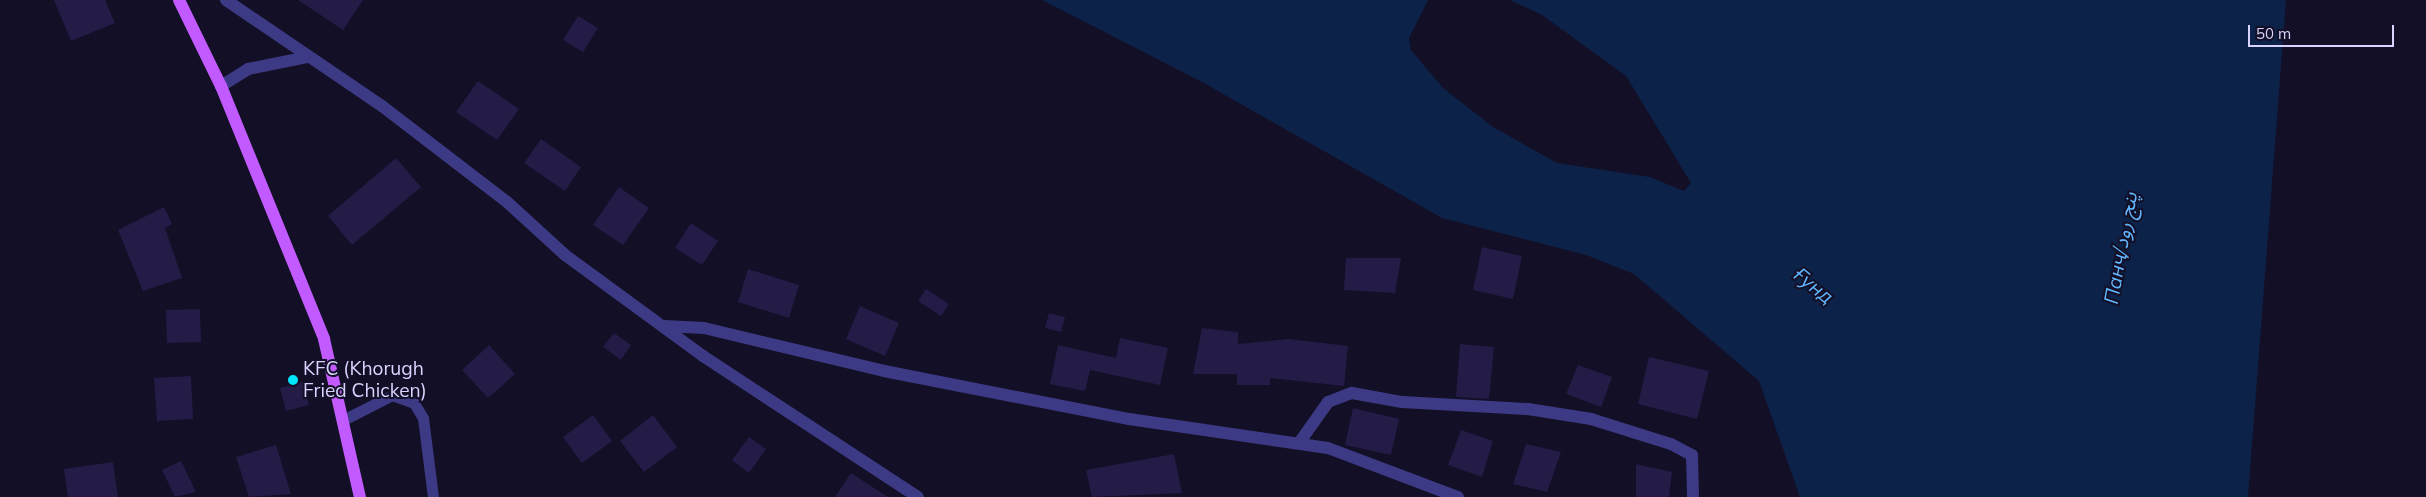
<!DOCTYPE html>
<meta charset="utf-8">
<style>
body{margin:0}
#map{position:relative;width:2426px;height:497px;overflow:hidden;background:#130f26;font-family:Mulish,"Noto Sans Arabic",sans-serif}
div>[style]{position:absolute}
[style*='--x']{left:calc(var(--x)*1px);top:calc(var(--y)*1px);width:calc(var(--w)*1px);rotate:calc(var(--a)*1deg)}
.water>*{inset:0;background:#0c2248}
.building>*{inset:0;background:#241b47}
.lane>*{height:11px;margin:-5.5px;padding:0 5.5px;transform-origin:5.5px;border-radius:5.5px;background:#3d3a85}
.street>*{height:12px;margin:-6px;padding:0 6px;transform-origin:6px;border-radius:6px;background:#3d3a85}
.primary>*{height:12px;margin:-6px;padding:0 6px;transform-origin:6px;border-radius:6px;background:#c25bff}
.dots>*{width:14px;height:14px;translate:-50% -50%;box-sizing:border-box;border:2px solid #130f26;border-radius:50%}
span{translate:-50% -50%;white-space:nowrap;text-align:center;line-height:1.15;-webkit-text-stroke:4px #130f26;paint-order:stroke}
.poi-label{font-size:19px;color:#d9d4ff}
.left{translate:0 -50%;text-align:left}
.water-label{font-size:20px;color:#62b6ff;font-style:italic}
.scale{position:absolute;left:2248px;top:25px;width:146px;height:22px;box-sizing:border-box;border:2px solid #d9d4ff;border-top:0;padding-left:6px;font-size:15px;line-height:18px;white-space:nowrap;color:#d9d4ff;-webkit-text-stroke:4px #130f26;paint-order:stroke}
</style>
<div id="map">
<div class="water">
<div style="clip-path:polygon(1042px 0,1428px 0,1409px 38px,1411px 50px,1443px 88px,1493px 127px,1557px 163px,1650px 177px,1684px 191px,1691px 183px,1626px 76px,1542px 15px,1510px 0,2286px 0,2248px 497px,1800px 497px,1759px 381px,1634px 274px,1586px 255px,1442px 218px,1202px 82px)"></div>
</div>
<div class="building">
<div style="clip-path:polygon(54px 0,105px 0,115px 23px,71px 41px)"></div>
<div style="clip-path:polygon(298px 0,363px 0,343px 30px)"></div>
<div style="clip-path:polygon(578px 16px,598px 28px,583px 52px,563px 40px)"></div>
<div style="clip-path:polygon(478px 81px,519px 109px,497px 140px,456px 112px)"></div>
<div style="clip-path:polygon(541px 139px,581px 167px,565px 191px,524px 163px)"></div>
<div style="clip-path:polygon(396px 158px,421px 187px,352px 245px,328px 216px)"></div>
<div style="clip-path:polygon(619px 187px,649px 208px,623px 245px,593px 225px)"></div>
<div style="clip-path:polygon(164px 207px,172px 224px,165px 228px,182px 278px,143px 291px,118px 230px)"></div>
<div style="clip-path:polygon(691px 223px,718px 241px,702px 265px,675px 248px)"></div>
<div style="clip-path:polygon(1482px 247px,1522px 256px,1513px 299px,1473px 290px)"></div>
<div style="clip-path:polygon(1346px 258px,1401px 258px,1395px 293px,1344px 290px)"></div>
<div style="clip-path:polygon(748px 269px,799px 285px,789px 318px,738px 302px)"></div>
<div style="clip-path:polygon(926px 289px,949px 304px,941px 316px,918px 301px)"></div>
<div style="clip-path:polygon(860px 306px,899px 323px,885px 356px,846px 339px)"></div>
<div style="clip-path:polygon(200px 309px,201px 342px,167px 343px,166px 310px)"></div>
<div style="clip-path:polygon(1049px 313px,1065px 317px,1061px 332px,1045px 328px)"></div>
<div style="clip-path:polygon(1202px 328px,1238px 332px,1238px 344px,1289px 339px,1348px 346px,1344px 386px,1270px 378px,1270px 385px,1237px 385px,1237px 374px,1193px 374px)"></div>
<div style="clip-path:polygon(614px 333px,631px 345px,621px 360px,603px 347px)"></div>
<div style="clip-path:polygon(1120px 338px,1168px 348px,1160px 385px,1090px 370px,1085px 391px,1050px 384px,1058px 345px,1116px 358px)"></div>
<div style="clip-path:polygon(1460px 344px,1494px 347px,1489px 399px,1456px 397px)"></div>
<div style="clip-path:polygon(489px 345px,515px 374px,488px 398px,462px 370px)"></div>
<div style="clip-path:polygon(1649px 357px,1709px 371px,1697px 419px,1638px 404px)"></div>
<div style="clip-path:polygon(1578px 365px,1612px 377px,1601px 407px,1566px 394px)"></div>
<div style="clip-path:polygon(191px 376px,193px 419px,157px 421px,154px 378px)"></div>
<div style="clip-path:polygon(303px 382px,309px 405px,286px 411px,280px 388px)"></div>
<div style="clip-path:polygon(1353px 408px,1399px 419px,1391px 455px,1345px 445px)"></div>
<div style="clip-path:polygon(593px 415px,612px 441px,582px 463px,563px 437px)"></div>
<div style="clip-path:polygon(653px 415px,677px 447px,644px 472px,620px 441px)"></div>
<div style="clip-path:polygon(1461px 430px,1493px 441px,1482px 477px,1448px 465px)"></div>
<div style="clip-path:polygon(749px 437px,766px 449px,749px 473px,732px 460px)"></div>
<div style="clip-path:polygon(1526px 444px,1561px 452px,1547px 492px,1513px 484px)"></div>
<div style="clip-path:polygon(276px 445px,291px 494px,249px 497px,236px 457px)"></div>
<div style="clip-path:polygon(1174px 454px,1182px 493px,1092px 497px,1086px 470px)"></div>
<div style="clip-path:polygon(181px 461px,196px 492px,175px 497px,162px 470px)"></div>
<div style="clip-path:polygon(113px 462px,118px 497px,68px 497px,64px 469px)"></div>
<div style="clip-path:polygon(1636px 464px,1672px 472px,1669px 497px,1636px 497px)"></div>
<div style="clip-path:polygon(851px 473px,888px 497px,835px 497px)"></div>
</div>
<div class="lane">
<div style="--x:343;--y:420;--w:55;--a:-27"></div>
<div style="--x:392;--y:395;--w:23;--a:20"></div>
<div style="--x:414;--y:403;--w:17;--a:59"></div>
<div style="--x:423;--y:418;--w:80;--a:82.8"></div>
</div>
<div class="street">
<div style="--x:226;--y:0;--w:189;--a:34.2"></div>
<div style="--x:382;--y:106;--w:158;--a:37.5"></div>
<div style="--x:507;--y:202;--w:79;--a:42.4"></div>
<div style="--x:565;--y:255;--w:171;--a:36.2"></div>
<div style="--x:703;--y:356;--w:257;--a:33.3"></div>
<div style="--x:221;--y:86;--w:32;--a:-32"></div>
<div style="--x:248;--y:69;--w:60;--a:-11.5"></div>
<div style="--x:664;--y:326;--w:40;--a:2.9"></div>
<div style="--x:704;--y:328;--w:185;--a:13.4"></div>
<div style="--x:884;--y:371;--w:250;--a:11.1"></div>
<div style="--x:1129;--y:419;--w:201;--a:8.3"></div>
<div style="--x:1328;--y:448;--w:139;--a:20.7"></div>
<div style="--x:1299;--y:443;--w:50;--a:-54.7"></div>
<div style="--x:1328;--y:402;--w:26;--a:-21"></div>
<div style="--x:1352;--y:393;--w:51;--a:10.2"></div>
<div style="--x:1402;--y:402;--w:126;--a:3.2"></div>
<div style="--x:1528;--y:409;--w:64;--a:9"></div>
<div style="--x:1591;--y:419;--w:84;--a:17.4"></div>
<div style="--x:1671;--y:444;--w:24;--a:28"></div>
<div style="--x:1692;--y:455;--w:42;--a:88.6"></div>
</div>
<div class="primary">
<div style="--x:179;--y:0;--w:96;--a:64"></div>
<div style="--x:221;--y:86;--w:273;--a:67.8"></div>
<div style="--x:324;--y:339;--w:162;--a:77.2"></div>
</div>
<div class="dots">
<div style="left:293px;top:380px;background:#00e5ff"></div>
</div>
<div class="poi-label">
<span class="left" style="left:303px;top:380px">KFC (Khorugh<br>Fried Chicken)</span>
</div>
<div class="water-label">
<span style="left:2120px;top:248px;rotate:-80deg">Панҷ/پنج رود</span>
<span style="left:1814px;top:285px;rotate:39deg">Ғунд</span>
</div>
<div class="scale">50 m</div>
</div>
